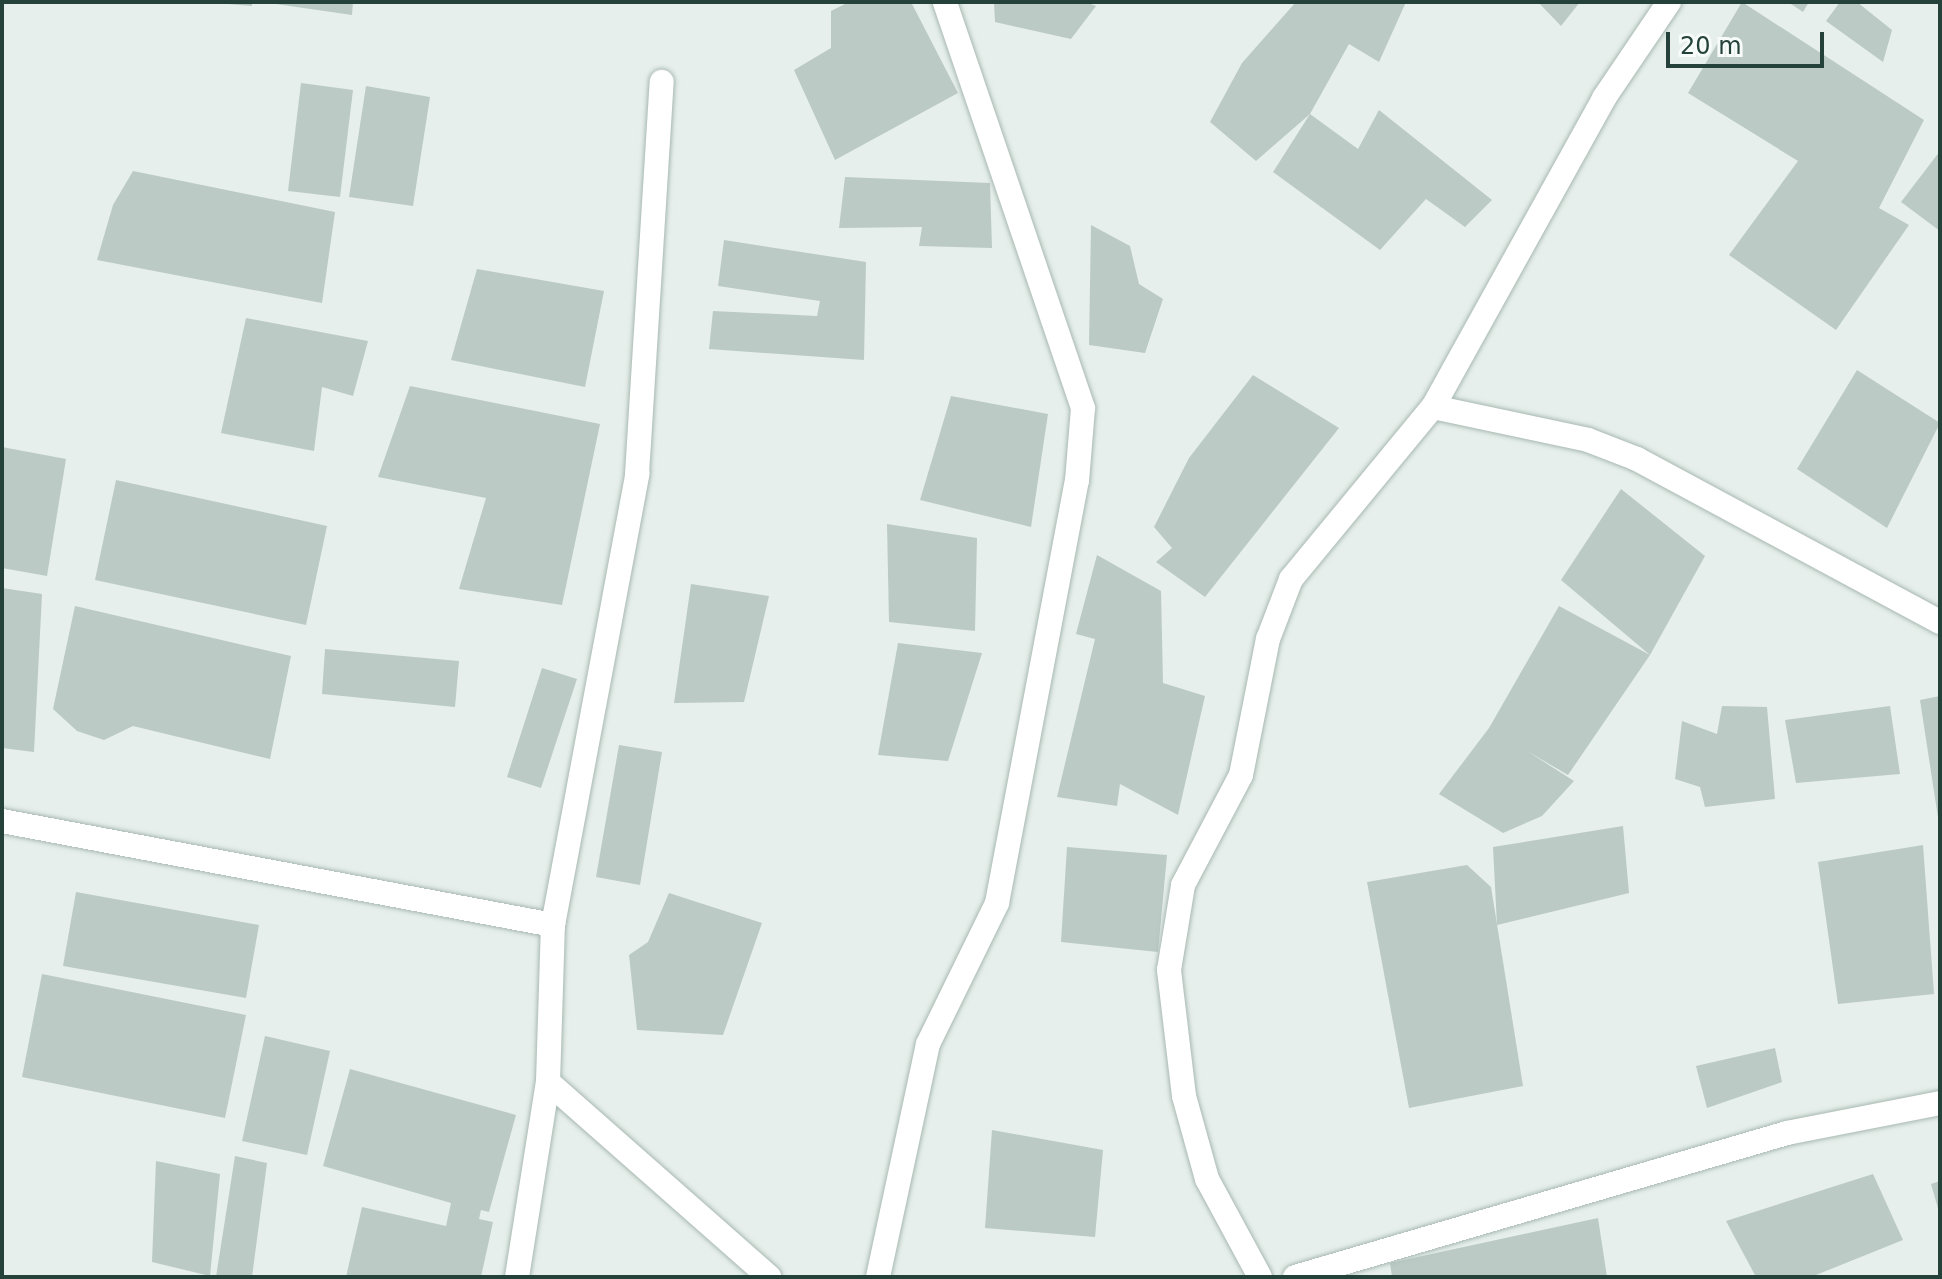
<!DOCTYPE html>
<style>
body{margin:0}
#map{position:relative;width:1942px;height:1279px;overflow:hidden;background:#e6efeb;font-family:"DejaVu Sans",sans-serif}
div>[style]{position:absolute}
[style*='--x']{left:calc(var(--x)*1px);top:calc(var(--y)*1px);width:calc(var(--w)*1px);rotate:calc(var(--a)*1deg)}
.building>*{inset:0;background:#bbcac4}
.roads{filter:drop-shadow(0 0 2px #a8b8b2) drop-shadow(0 0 2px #a8b8b2)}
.minor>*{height:24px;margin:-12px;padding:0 12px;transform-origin:12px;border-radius:12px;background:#fff}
span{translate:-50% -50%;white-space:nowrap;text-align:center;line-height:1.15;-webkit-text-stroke:6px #f7fbf9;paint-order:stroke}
.frame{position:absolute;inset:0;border:4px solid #24423a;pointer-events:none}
.scale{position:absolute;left:1666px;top:32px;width:158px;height:36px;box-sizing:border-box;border:4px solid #24423a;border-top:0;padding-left:10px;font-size:24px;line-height:28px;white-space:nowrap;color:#24423a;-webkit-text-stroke:6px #f7fbf9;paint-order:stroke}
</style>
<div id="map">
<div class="building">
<div style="clip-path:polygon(229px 2px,252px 2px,252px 6px,228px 4px)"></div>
<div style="clip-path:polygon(262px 2px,353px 2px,352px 15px)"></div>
<div style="clip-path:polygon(849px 2px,911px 2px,958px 93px,835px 160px,794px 70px,831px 48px,831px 11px)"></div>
<div style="clip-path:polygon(994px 2px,1085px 2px,1096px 6px,1071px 39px,995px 22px)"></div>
<div style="clip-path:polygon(1296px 2px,1406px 2px,1379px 62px,1349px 44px,1310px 114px,1256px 161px,1210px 122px,1242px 63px)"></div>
<div style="clip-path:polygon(1538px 2px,1580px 2px,1561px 26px)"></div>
<div style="clip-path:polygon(1742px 2px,1924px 120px,1879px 208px,1909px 225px,1836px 330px,1729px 255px,1798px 161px,1688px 93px)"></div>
<div style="clip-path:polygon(1788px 2px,1809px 2px,1803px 12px)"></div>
<div style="clip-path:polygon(1840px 2px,1857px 2px,1892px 30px,1883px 62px,1826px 21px)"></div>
<div style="clip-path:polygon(301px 83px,353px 90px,340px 197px,288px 191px)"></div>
<div style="clip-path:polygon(366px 86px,430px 97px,413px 206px,349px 197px)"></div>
<div style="clip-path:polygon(1379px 110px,1492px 200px,1465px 227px,1426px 199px,1380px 250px,1273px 172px,1310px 114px,1358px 149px)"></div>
<div style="clip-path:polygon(1940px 151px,1940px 231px,1901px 202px)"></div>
<div style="clip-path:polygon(133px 171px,335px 212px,322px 303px,97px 260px,113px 205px)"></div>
<div style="clip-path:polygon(845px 177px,990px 183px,992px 248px,919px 246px,922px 227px,839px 228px)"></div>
<div style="clip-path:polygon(1091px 225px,1130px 246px,1139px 284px,1163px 299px,1145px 353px,1089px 345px)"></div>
<div style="clip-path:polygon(724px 240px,866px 262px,864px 360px,709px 349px,713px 311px,817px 316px,820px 301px,718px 286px)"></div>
<div style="clip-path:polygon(477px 269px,604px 291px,585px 387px,451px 360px)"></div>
<div style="clip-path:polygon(246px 318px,368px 341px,353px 396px,322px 387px,314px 451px,221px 433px)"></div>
<div style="clip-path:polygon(1857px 370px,1940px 423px,1887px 528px,1797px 469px)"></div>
<div style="clip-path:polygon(1253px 375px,1339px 428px,1205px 597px,1156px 562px,1172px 548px,1154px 527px,1189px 458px)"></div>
<div style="clip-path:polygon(410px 386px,600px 424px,562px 605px,459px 589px,486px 498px,378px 477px)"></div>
<div style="clip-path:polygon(951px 396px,1048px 414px,1031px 527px,920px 500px)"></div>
<div style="clip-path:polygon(2px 447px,66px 459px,47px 576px,2px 568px)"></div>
<div style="clip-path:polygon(116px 480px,327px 526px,306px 625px,95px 580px)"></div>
<div style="clip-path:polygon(1621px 489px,1705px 556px,1650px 655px,1561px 580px)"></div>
<div style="clip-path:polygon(887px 524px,977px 538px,975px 631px,889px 622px)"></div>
<div style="clip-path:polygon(1097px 555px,1161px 591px,1163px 683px,1205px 696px,1178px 815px,1120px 784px,1117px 806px,1057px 797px,1095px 639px,1076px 634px)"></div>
<div style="clip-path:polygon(691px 584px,769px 596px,744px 702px,674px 703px)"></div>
<div style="clip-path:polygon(2px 588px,42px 594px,34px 752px,2px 748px)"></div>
<div style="clip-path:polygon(75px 606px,291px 656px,270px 759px,133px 726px,104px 740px,77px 731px,53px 709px)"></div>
<div style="clip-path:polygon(1559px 606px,1650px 655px,1568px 775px,1527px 751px,1574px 781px,1542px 816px,1503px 833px,1439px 794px,1489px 728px)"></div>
<div style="clip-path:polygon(898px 643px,982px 653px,948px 761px,878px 755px)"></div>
<div style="clip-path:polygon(325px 649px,459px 661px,455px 707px,322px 694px)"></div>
<div style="clip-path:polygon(542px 668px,577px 679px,541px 788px,507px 777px)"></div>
<div style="clip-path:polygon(1940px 696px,1940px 824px,1939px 824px,1920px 700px)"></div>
<div style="clip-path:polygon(1722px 706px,1767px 707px,1775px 799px,1705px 807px,1700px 787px,1675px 779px,1682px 721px,1717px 734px)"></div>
<div style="clip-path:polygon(1890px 706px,1900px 774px,1796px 783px,1785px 720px)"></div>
<div style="clip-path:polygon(619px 745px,662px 752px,640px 885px,596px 877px)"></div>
<div style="clip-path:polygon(1623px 826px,1629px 893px,1497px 925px,1493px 847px)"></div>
<div style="clip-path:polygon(1923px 845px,1934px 994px,1838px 1004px,1818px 862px)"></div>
<div style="clip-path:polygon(1067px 847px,1167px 855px,1158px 952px,1061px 942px)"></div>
<div style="clip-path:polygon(1467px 865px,1491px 887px,1523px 1086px,1409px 1108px,1367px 882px)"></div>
<div style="clip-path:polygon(76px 892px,259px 925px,246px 998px,63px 966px)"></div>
<div style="clip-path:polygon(669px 893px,762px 923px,723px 1035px,637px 1030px,629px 955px,648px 942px)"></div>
<div style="clip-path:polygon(42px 974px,246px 1015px,225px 1118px,22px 1077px)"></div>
<div style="clip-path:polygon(265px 1036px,330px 1051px,307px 1155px,242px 1141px)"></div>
<div style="clip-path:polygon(1775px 1048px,1782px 1082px,1707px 1108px,1696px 1066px)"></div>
<div style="clip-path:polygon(350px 1069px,516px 1115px,489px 1212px,481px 1210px,479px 1219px,493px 1222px,481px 1277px,346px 1277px,362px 1207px,446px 1226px,451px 1203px,323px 1166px)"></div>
<div style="clip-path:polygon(992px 1130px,1103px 1150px,1095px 1237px,985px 1228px)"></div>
<div style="clip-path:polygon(235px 1156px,267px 1163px,252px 1277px,216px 1277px)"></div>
<div style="clip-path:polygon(156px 1161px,220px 1174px,210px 1276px,152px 1262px)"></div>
<div style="clip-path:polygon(1873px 1174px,1903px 1240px,1811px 1277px,1756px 1277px,1726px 1221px)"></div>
<div style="clip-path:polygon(1940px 1181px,1940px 1212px,1939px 1212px,1931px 1184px)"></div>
<div style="clip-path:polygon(1598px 1218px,1607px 1277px,1392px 1277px,1390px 1263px)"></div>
</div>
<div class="roads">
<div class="minor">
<div style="--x:1433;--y:407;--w:158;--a:12"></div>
<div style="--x:1588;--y:440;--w:53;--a:21.2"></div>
<div style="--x:1637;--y:459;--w:344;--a:28.3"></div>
<div style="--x:2;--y:821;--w:561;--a:10.69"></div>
<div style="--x:548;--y:1082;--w:295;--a:41.4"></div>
<div style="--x:517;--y:1277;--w:197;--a:-81"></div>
<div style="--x:548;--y:1082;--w:157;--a:-88.2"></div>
<div style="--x:553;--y:925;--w:459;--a:-79.4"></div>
<div style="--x:637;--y:474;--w:393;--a:-86.4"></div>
<div style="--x:878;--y:1277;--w:238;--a:-77.9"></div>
<div style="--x:928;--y:1044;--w:157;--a:-63.9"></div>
<div style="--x:997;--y:903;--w:430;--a:-79.3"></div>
<div style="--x:1077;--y:481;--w:73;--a:-85.3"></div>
<div style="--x:1083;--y:408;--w:429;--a:-108.8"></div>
<div style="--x:1260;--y:1277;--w:111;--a:-118.4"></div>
<div style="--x:1207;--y:1179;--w:86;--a:-105.5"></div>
<div style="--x:1184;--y:1096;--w:127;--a:-96.8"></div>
<div style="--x:1169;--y:970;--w:86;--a:-80.6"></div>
<div style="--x:1183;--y:885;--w:124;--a:-62.2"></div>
<div style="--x:1241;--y:775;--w:139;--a:-78.8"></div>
<div style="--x:1268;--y:639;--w:64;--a:-69"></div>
<div style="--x:1291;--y:579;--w:223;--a:-50.5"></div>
<div style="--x:1433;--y:407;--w:353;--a:-61"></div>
<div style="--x:1604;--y:98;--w:116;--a:-55.9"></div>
<div style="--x:1295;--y:1277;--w:513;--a:-16.31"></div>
<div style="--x:1787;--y:1133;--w:156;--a:-11.1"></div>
</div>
</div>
<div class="frame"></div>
<div class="scale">20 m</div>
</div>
